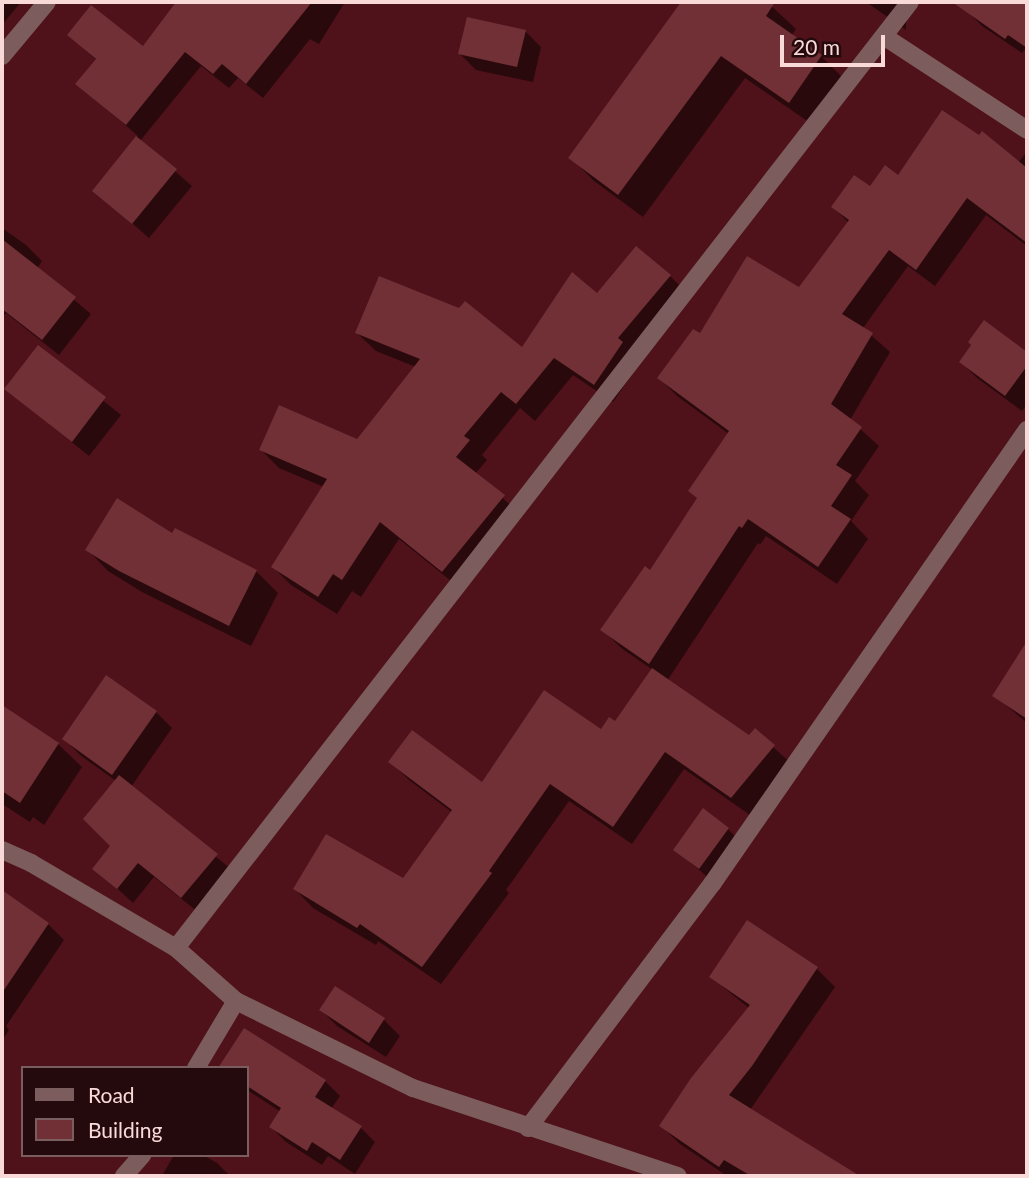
<!DOCTYPE html>
<style>
body{margin:0}
#map{position:relative;width:1029px;height:1178px;overflow:hidden;background:#4f111a;font-family:Lato,sans-serif}
div>[style]{position:absolute}
[style*='--x']{left:calc(var(--x)*1px);top:calc(var(--y)*1px);width:calc(var(--w)*1px);rotate:calc(var(--a)*1deg)}
.shadow>*{inset:0;background:#0007}
.building>*{inset:0;background:#703035}
.minor>*{height:18px;margin:-9px;padding:0 9px;transform-origin:9px;border-radius:9px;background:#7c5c5d}
span{translate:-50% -50%;white-space:nowrap;text-align:center;line-height:1.15;-webkit-text-stroke:5px #240a0c;paint-order:stroke}
.frame{position:absolute;inset:0;border:4px solid #fad9d9;pointer-events:none}
.legend{position:absolute;left:21px;top:1066px;width:228px;height:91px;box-sizing:border-box;background:#240a0c;border:2px solid #7a5d5e;margin:0;padding:9px 12px;list-style:none;font-size:21px;color:#fad9d9}
.legend li{display:flex;align-items:center;gap:14px;height:35px}
.legend b{width:35px;border:2px solid #7a5d5e}
.scale{position:absolute;left:780px;top:35px;width:105px;height:32px;box-sizing:border-box;border:4px solid #fad9d9;border-top:0;padding-left:9px;font-size:21px;line-height:24px;white-space:nowrap;color:#fad9d9;-webkit-text-stroke:5px #240a0c;paint-order:stroke}
</style>
<div id="map">
<div class="shadow">
<div style="clip-path:polygon(2px 2px,21px 2px,2px 25px)"></div>
<div style="clip-path:polygon(178px 2px,219px 2px,229px 9px,233px 2px,345px 2px,319px 44px,310px 39px,263px 98px,238px 78px,229px 88px,201px 66px,140px 141px,192px 186px,149px 238px,94px 190px,138px 136px,78px 84px,97px 61px,69px 35px,144px 48px)"></div>
<div style="clip-path:polygon(682px 2px,767px 2px,796px 29px,791px 36px,821px 56px,845px 80px,813px 125px,745px 78px,643px 217px,594px 181px,570px 157px)"></div>
<div style="clip-path:polygon(866px 2px,918px 2px,906px 18px,906px 30px)"></div>
<div style="clip-path:polygon(972px 2px,1027px 2px,1027px 52px,1024px 50px,1022px 53px,982px 26px,966px 10px)"></div>
<div style="clip-path:polygon(525px 31px,541px 47px,533px 82px,476px 70px,460px 54px)"></div>
<div style="clip-path:polygon(1025px 154px,1027px 246px,986px 215px,935px 286px,908px 266px,863px 328px,890px 352px,850px 420px,879px 446px,855px 481px,869px 495px,851px 521px,868px 539px,837px 584px,766px 536px,760px 545px,758px 543px,667px 681px,749px 737px,755px 731px,793px 765px,750px 815px,684px 769px,632px 844px,569px 801px,506px 890px,509px 893px,441px 984px,378px 941px,376px 945px,313px 908px,295px 889px,403px 880px,453px 813px,409px 780px,390px 762px,482px 785px,616px 724px,653px 670px,621px 648px,603px 630px,650px 572px,698px 499px,729px 434px,677px 396px,659px 378px,700px 336px,799px 290px,849px 223px,833px 207px,898px 177px,1018px 163px)"></div>
<div style="clip-path:polygon(2px 228px,26px 245px,42px 261px,37px 269px,91px 314px,59px 355px,6px 313px,2px 319px)"></div>
<div style="clip-path:polygon(670px 276px,688px 294px,613px 402px,573px 375px,535px 421px,520px 408px,482px 455px,487px 460px,475px 474px,522px 515px,461px 589px,399px 539px,361px 597px,352px 591px,337px 614px,291px 585px,273px 567px,324px 487px,279px 468px,261px 450px,358px 441px,416px 367px,376px 351px,357px 333px,522px 349px,597px 295px)"></div>
<div style="clip-path:polygon(984px 322px,1027px 354px,1027px 404px,1022px 411px,977px 378px,961px 362px)"></div>
<div style="clip-path:polygon(38px 348px,121px 415px,89px 456px,6px 389px)"></div>
<div style="clip-path:polygon(175px 531px,256px 571px,278px 593px,251px 646px,142px 592px,108px 571px,87px 549px,173px 535px)"></div>
<div style="clip-path:polygon(1027px 644px,1027px 723px,994px 695px)"></div>
<div style="clip-path:polygon(2px 707px,58px 744px,82px 767px,44px 825px,33px 817px,30px 822px,2px 804px)"></div>
<div style="clip-path:polygon(156px 712px,172px 728px,131px 787px,232px 870px,198px 912px,154px 877px,133px 903px,95px 868px,113px 846px,116px 781px,80px 755px,64px 739px)"></div>
<div style="clip-path:polygon(728px 829px,744px 845px,716px 884px,675px 850px)"></div>
<div style="clip-path:polygon(2px 892px,48px 924px,64px 940px,6px 1026px,9px 1030px,2px 1041px)"></div>
<div style="clip-path:polygon(817px 969px,835px 987px,750px 1110px,833px 1162px,847px 1176px,727px 1176px,680px 1144px,661px 1126px,750px 1009px,711px 977px)"></div>
<div style="clip-path:polygon(321px 1010px,384px 1020px,400px 1036px,386px 1057px,337px 1026px)"></div>
<div style="clip-path:polygon(244px 1030px,325px 1081px,340px 1096px,331px 1109px,361px 1128px,375px 1142px,355px 1174px,328px 1156px,322px 1165px,286px 1142px,271px 1127px,281px 1112px,247px 1090px)"></div>
<div style="clip-path:polygon(174px 1155px,203px 1155px,217px 1163px,230px 1176px,162px 1176px)"></div>
</div>
<div class="building">
<div style="clip-path:polygon(176px 2px,312px 2px,246px 84px,222px 64px,213px 74px,185px 52px,126px 125px,75px 84px,96px 59px,67px 35px,91px 5px,143px 46px)"></div>
<div style="clip-path:polygon(681px 2px,775px 2px,766px 16px,822px 55px,789px 103px,721px 56px,618px 195px,568px 158px)"></div>
<div style="clip-path:polygon(952px 2px,1027px 2px,1027px 48px,1008px 35px,1005px 39px)"></div>
<div style="clip-path:polygon(467px 17px,526px 30px,517px 67px,458px 54px)"></div>
<div style="clip-path:polygon(942px 110px,979px 135px,982px 131px,1027px 168px,1027px 243px,967px 198px,916px 270px,889px 250px,842px 314px,873px 333px,831px 404px,862px 427px,836px 465px,852px 475px,831px 506px,851px 519px,818px 567px,748px 519px,742px 528px,739px 526px,649px 664px,600px 630px,645px 566px,650px 570px,697px 498px,688px 491px,729px 431px,657px 378px,693px 329px,700px 333px,747px 256px,799px 287px,849px 220px,831px 207px,854px 175px,870px 186px,885px 165px,898px 175px)"></div>
<div style="clip-path:polygon(136px 136px,177px 169px,132px 224px,92px 191px)"></div>
<div style="clip-path:polygon(2px 239px,76px 297px,42px 340px,2px 309px)"></div>
<div style="clip-path:polygon(636px 246px,671px 275px,618px 338px,623px 342px,594px 385px,554px 358px,516px 404px,501px 392px,464px 436px,470px 440px,456px 457px,505px 495px,442px 572px,380px 522px,342px 580px,333px 574px,318px 597px,271px 567px,327px 479px,259px 450px,279px 405px,357px 439px,420px 359px,355px 333px,379px 276px,459px 308px,465px 301px,522px 347px,572px 272px,597px 293px)"></div>
<div style="clip-path:polygon(984px 320px,1027px 352px,1027px 366px,1005px 396px,959px 362px,971px 345px,968px 342px)"></div>
<div style="clip-path:polygon(38px 345px,106px 397px,72px 442px,4px 389px)"></div>
<div style="clip-path:polygon(117px 498px,172px 533px,175px 528px,257px 570px,229px 626px,119px 571px,85px 550px)"></div>
<div style="clip-path:polygon(1027px 641px,1027px 719px,992px 696px)"></div>
<div style="clip-path:polygon(652px 668px,749px 735px,755px 728px,775px 745px,731px 798px,665px 752px,613px 827px,550px 784px,489px 871px,492px 873px,422px 967px,360px 924px,357px 928px,293px 889px,326px 834px,403px 878px,452px 810px,388px 762px,412px 730px,482px 782px,544px 690px,601px 729px,609px 717px,615px 721px)"></div>
<div style="clip-path:polygon(106px 675px,157px 711px,112px 775px,62px 739px)"></div>
<div style="clip-path:polygon(2px 705px,59px 743px,20px 803px,2px 791px)"></div>
<div style="clip-path:polygon(119px 775px,218px 854px,181px 898px,138px 863px,117px 889px,92px 869px,110px 846px,83px 819px)"></div>
<div style="clip-path:polygon(703px 808px,729px 828px,699px 869px,673px 850px)"></div>
<div style="clip-path:polygon(2px 890px,49px 923px,2px 993px)"></div>
<div style="clip-path:polygon(747px 920px,818px 967px,752px 1066px,729px 1095px,860px 1176px,751px 1176px,724px 1160px,719px 1167px,659px 1126px,691px 1078px,750px 1005px,709px 977px)"></div>
<div style="clip-path:polygon(335px 986px,385px 1018px,369px 1043px,319px 1010px)"></div>
<div style="clip-path:polygon(244px 1028px,326px 1080px,315px 1097px,362px 1126px,340px 1160px,312px 1142px,307px 1151px,269px 1127px,281px 1108px,247px 1086px,247px 1068px,218px 1068px)"></div>
</div>
<div class="minor">
<div style="--x:885;--y:37;--w:170;--a:33.2"></div>
<div style="--x:2;--y:56;--w:70;--a:-50.2"></div>
<div style="--x:2;--y:850;--w:32;--a:24"></div>
<div style="--x:31;--y:863;--w:168;--a:30.4"></div>
<div style="--x:176;--y:948;--w:80;--a:41.5"></div>
<div style="--x:236;--y:1001;--w:197;--a:26.2"></div>
<div style="--x:413;--y:1088;--w:279;--a:18.4"></div>
<div style="--x:176;--y:948;--w:1197;--a:-52.19"></div>
<div style="--x:196;--y:1068;--w:78;--a:-59.2"></div>
<div style="--x:528;--y:1128;--w:306;--a:-53"></div>
<div style="--x:712;--y:884;--w:553;--a:-55.25"></div>
<div style="--x:124;--y:1176;--w:28;--a:-49"></div>
</div>
<div class="frame"></div>
<ul class="legend">
<li><b style="height:9px;background:#7c5c5d"></b>Road</li>
<li><b style="height:19px;background:#703035"></b>Building</li>
</ul>
<div class="scale">20 m</div>
</div>
